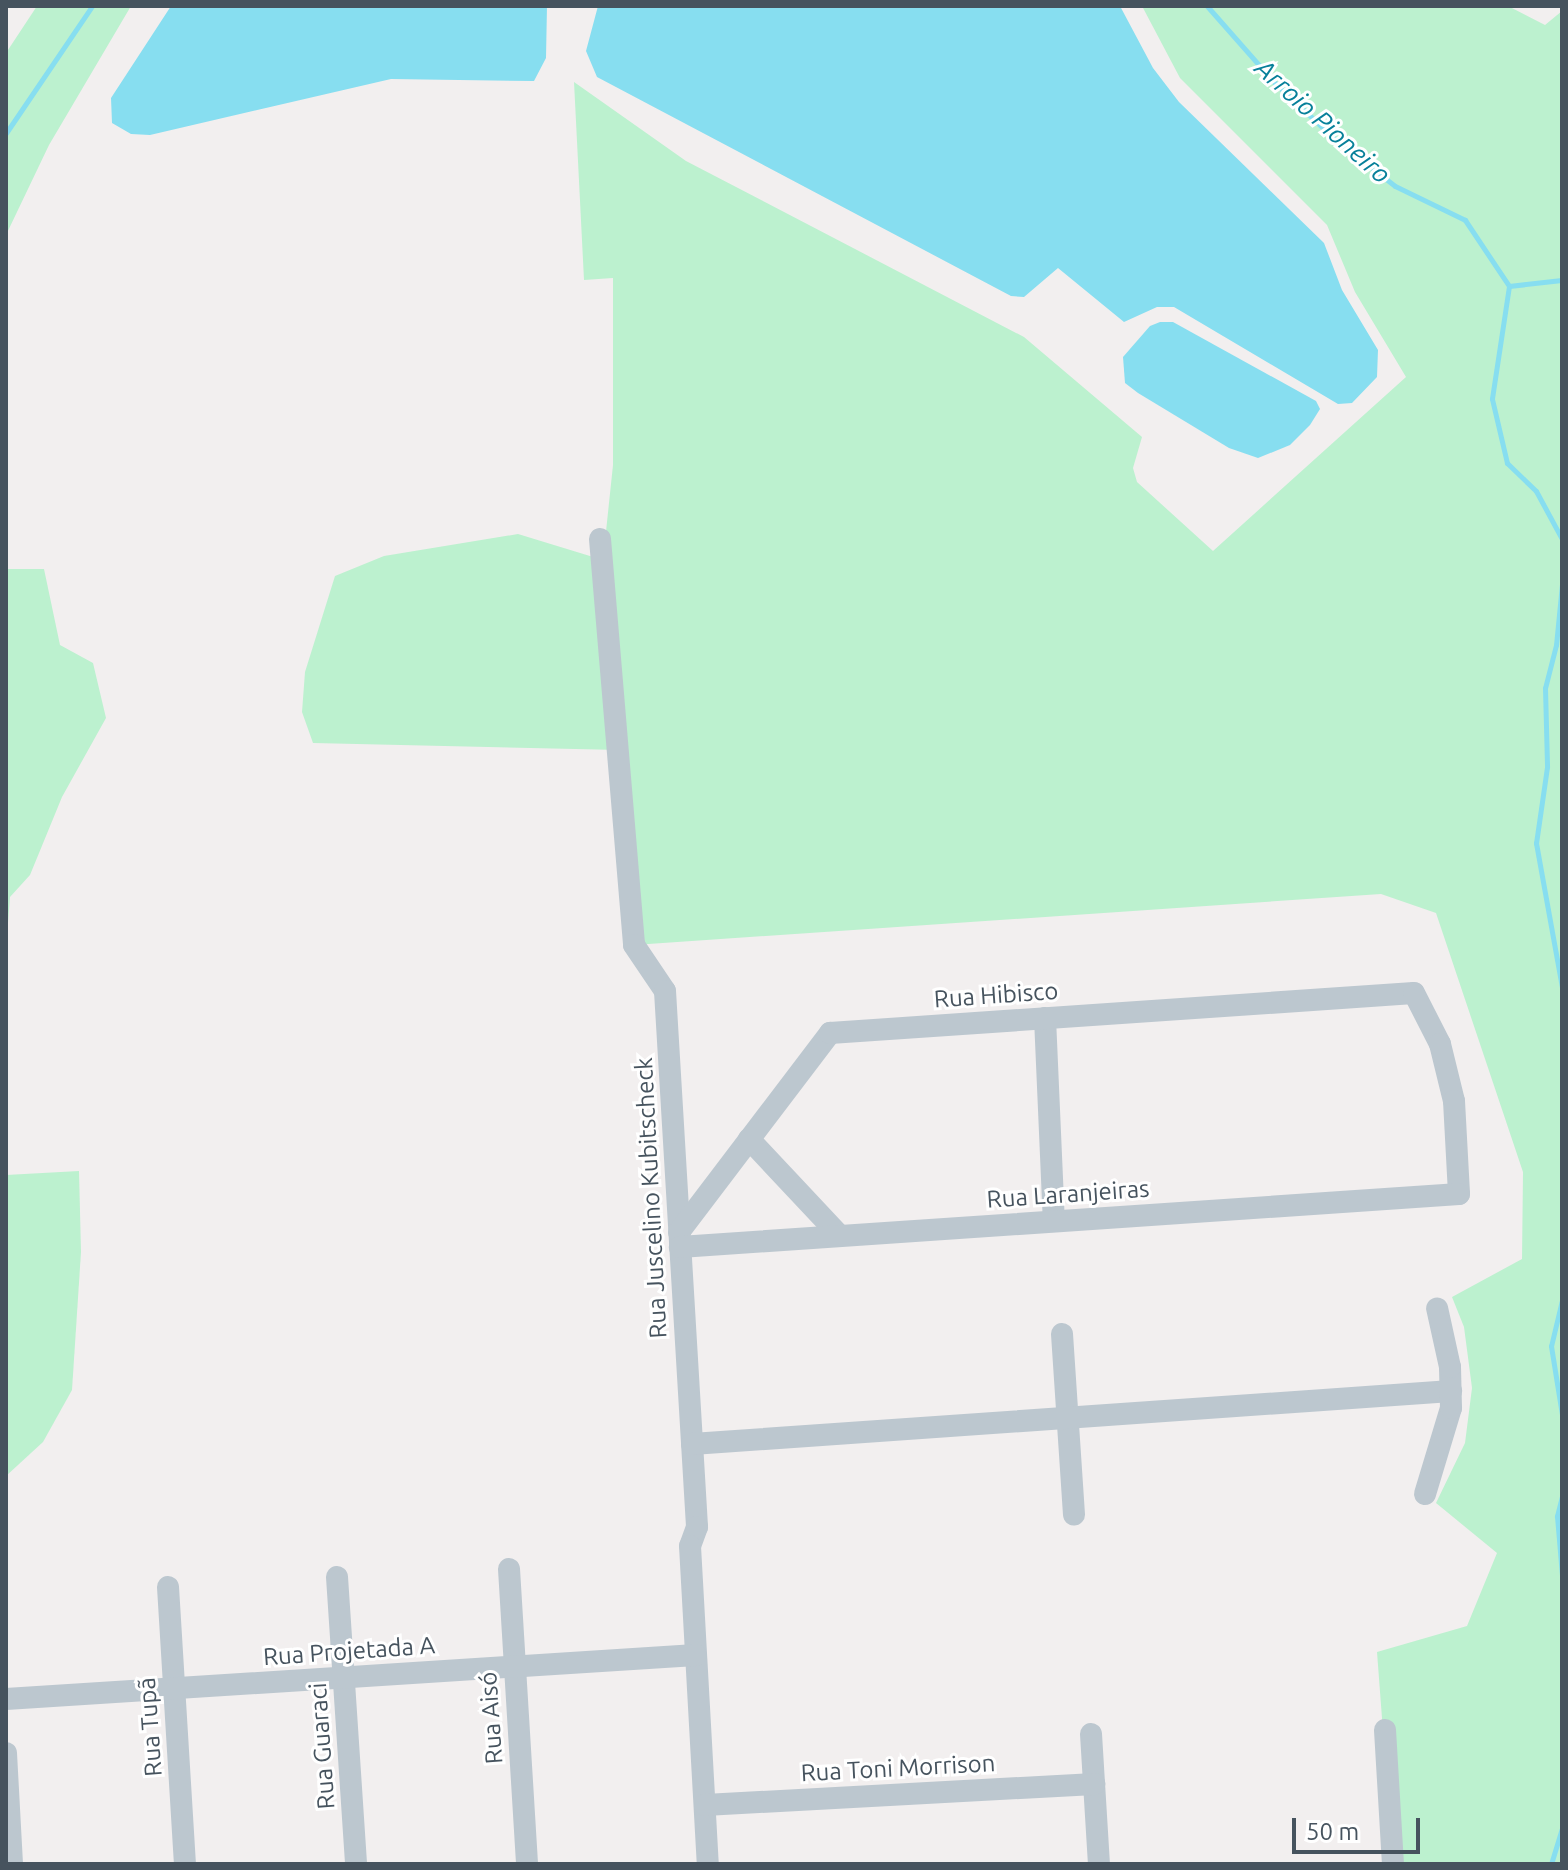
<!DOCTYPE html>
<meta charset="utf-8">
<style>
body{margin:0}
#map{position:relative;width:1568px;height:1870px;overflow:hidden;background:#f2efef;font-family:Ubuntu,sans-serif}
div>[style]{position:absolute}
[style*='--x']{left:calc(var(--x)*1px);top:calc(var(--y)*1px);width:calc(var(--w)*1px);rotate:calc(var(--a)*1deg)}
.green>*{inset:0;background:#bcf1cf}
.water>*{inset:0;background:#87def0}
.stream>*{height:5px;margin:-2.5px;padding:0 2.5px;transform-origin:2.5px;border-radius:2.5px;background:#87def0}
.minor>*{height:22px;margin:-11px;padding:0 11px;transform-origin:11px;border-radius:11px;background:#bcc7cf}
span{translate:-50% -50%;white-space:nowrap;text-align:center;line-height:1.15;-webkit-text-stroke:6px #fff;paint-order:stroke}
.street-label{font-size:24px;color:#46535e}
.water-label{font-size:26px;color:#07809a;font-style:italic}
.frame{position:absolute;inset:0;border:8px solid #46535e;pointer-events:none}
.scale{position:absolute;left:1292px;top:1818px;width:128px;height:36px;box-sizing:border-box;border:4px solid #46535e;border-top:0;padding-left:10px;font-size:24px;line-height:28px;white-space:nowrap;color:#46535e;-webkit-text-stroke:6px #fff;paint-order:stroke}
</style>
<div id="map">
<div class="green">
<div style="clip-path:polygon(37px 6px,131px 6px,49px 145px,6px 235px,6px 53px)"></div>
<div style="clip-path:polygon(1142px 6px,1508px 6px,1545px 25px,1562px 11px,1562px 1864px,1393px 1864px,1377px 1652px,1467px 1626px,1497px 1553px,1436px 1503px,1465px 1443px,1472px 1388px,1464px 1327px,1452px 1297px,1522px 1259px,1523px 1172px,1436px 913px,1381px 894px,634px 945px,620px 750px,313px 743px,302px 712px,305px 672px,335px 576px,384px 556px,518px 534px,603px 560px,613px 465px,613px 278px,584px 280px,574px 82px,686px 161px,1024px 337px,1142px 437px,1133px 468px,1137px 482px,1213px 551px,1406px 377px,1355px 292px,1327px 225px,1180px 78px)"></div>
<div style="clip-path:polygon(6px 569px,44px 569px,60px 645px,93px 663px,106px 718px,62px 797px,30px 875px,10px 897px,6px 949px)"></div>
<div style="clip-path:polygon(79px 1171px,81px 1252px,72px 1390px,43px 1442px,6px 1476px,6px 1175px)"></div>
</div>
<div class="water">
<div style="clip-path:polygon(171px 6px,547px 6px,546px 58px,534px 81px,391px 79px,150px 135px,131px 134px,112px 123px,111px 98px)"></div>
<div style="clip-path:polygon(598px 6px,1120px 6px,1153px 68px,1179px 102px,1324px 243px,1342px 290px,1378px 350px,1377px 377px,1352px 403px,1338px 404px,1174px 307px,1157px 307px,1124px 322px,1058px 268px,1024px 297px,1011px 296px,597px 77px,586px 51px)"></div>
<div style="clip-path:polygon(1160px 322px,1173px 322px,1316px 401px,1320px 409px,1310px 425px,1290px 445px,1258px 458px,1229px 448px,1138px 393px,1125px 383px,1123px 357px,1150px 326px)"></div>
</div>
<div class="stream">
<div style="--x:1207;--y:6;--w:103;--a:48.6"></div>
<div style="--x:1275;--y:83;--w:85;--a:43.1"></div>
<div style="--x:1337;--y:141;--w:73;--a:37.8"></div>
<div style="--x:1395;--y:186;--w:78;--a:25.9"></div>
<div style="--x:1465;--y:220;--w:79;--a:56.3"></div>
<div style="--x:1509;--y:286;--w:53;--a:-6.5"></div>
<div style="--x:6;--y:133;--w:153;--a:-55.9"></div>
<div style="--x:1509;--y:286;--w:114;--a:98.6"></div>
<div style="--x:1492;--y:399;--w:66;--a:76.8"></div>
<div style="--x:1507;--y:463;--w:40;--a:44"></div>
<div style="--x:1536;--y:491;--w:55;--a:61.6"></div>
<div style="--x:1562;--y:584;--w:61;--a:95.6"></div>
<div style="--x:1556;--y:645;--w:44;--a:104.3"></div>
<div style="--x:1545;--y:688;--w:79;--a:88.5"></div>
<div style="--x:1547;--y:767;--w:77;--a:98.2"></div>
<div style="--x:1536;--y:843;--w:147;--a:79.8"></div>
<div style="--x:1562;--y:1300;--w:47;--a:103.4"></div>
<div style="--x:1551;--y:1346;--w:70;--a:80.9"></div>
<div style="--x:1562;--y:1496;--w:21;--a:104"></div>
<div style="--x:1557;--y:1516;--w:59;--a:85.2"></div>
<div style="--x:1551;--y:1864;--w:38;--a:-73"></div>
</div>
<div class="minor">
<div style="--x:600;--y:539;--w:407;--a:85.2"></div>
<div style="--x:634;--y:945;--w:55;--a:56"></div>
<div style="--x:665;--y:991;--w:537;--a:86.58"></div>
<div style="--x:697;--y:1527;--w:20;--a:110"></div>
<div style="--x:690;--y:1546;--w:319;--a:86.8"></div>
<div style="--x:1045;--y:1018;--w:203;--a:87.5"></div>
<div style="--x:749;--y:1139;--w:133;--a:46.8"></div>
<div style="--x:679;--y:1232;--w:250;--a:-52.8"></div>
<div style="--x:830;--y:1033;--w:585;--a:-3.92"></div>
<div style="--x:1414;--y:993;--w:57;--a:63"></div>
<div style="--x:1440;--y:1044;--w:59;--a:76.2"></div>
<div style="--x:1454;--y:1101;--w:93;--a:86.9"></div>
<div style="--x:1459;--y:1194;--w:781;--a:176.11"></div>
<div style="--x:1062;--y:1334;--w:181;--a:86.2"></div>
<div style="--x:692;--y:1444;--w:761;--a:-3.99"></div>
<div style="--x:1425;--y:1494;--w:90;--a:-73.2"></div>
<div style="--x:1451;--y:1408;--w:41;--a:-91.4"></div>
<div style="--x:1450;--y:1367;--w:60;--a:-102.4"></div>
<div style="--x:509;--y:1569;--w:296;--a:86.5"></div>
<div style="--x:337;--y:1577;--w:288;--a:86.2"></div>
<div style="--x:168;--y:1587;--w:278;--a:86.5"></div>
<div style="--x:6;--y:1699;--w:691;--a:-3.65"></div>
<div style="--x:1385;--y:1730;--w:134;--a:86.6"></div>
<div style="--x:1091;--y:1734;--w:130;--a:86.5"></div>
<div style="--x:6;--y:1753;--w:111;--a:86.9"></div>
<div style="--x:705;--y:1805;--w:390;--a:-3.1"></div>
</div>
<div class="street-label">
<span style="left:996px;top:995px;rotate:-4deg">Rua Hibisco</span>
<span style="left:1068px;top:1194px;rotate:-4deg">Rua Laranjeiras</span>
<span style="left:651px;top:1198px;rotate:-93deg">Rua Juscelino Kubitscheck</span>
<span style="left:349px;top:1651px;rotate:-4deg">Rua Projetada A</span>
<span style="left:491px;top:1718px;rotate:-94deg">Rua Aisó</span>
<span style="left:150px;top:1727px;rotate:-94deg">Rua Tupã</span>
<span style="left:322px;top:1746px;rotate:-94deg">Rua Guaraci</span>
<span style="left:898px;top:1768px;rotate:-3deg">Rua Toni Morrison</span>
</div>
<div class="water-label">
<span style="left:1323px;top:121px;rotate:42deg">Arroio Pioneiro</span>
</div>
<div class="frame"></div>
<div class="scale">50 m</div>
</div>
